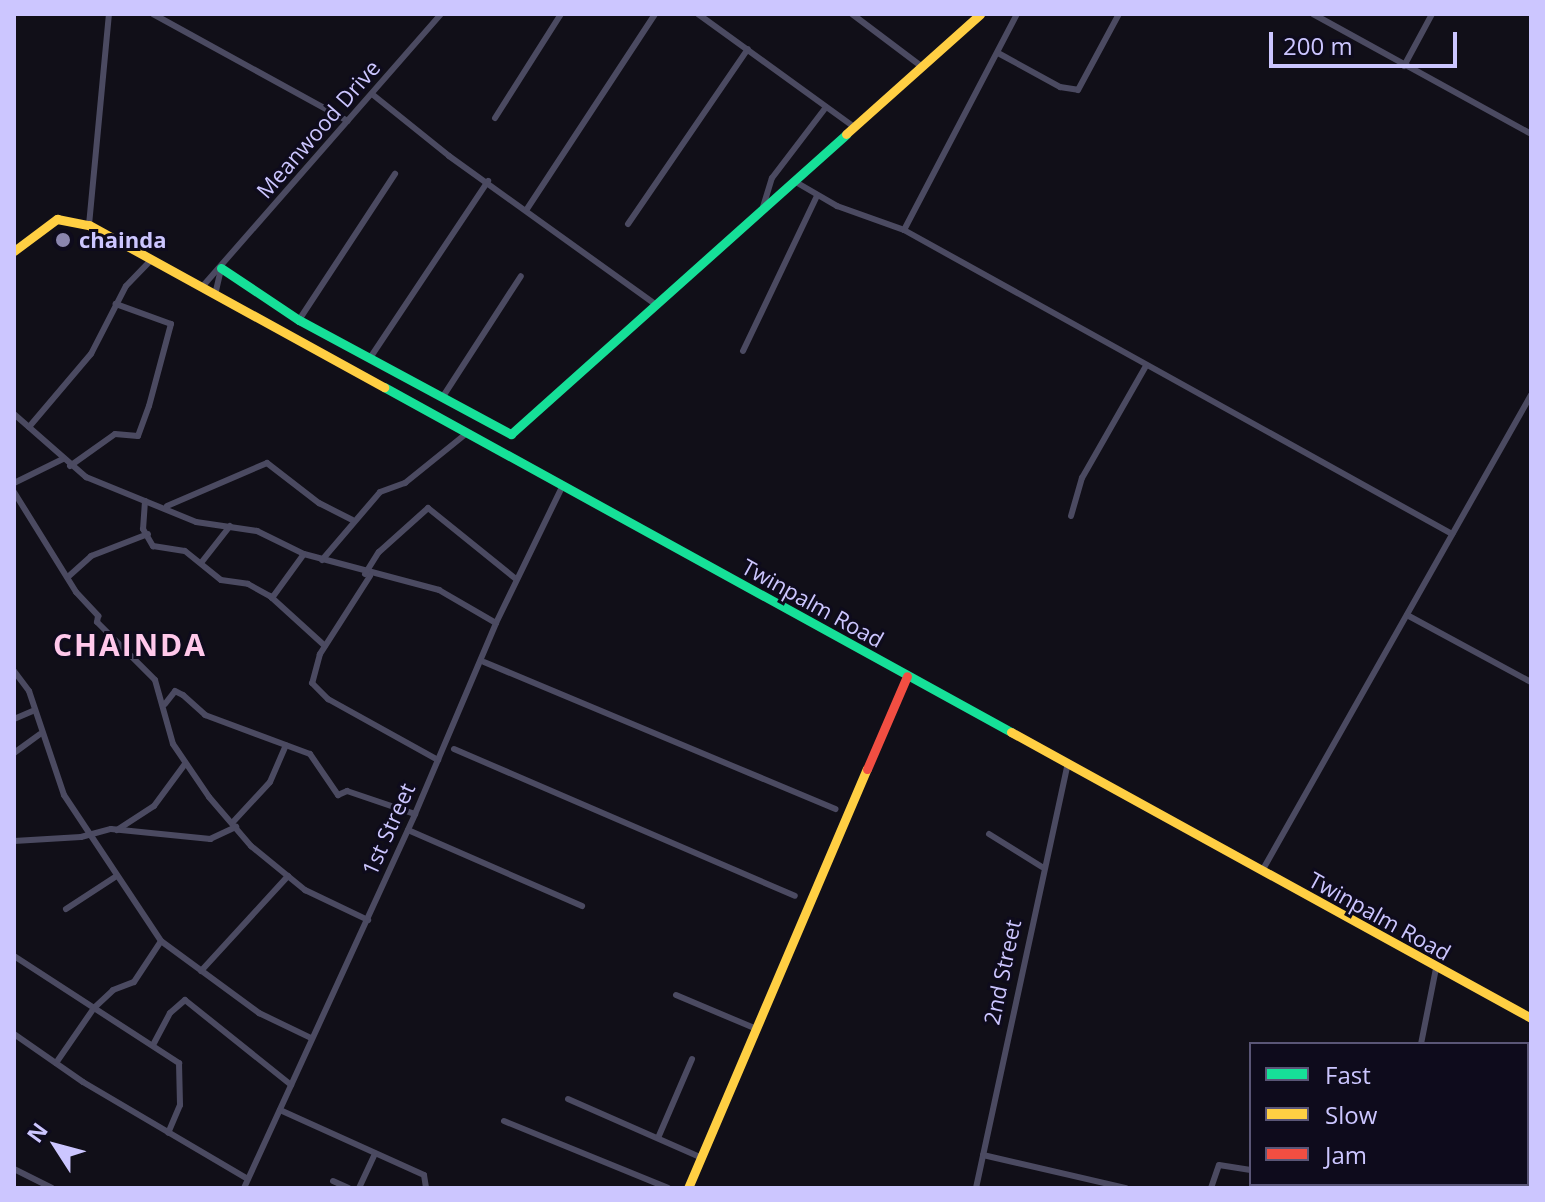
<!DOCTYPE html>
<style>
body{margin:0}
#map{position:relative;width:1545px;height:1202px;overflow:hidden;background:#110f18;font-family:"Open Sans",sans-serif}
div>[style]{position:absolute}
[style*='--x']{left:calc(var(--x)*1px);top:calc(var(--y)*1px);width:calc(var(--w)*1px);rotate:calc(var(--a)*1deg)}
.street>*{height:6px;margin:-3px;padding:0 3px;transform-origin:3px;border-radius:3px;background:#4b4a61}
.fast>*{height:9px;margin:-4.5px;padding:0 4.5px;transform-origin:4.5px;border-radius:4.5px;background:#16e098}
.slow>*{height:9px;margin:-4.5px;padding:0 4.5px;transform-origin:4.5px;border-radius:4.5px;background:#ffcf43}
.jam>*{height:9px;margin:-4.5px;padding:0 4.5px;transform-origin:4.5px;border-radius:4.5px;background:#f24e42}
.dots>*{width:22px;height:22px;translate:-50% -50%;box-sizing:border-box;border:4px solid #0e0b1c;border-radius:50%}
span{translate:-50% -50%;white-space:nowrap;text-align:center;line-height:1.15;-webkit-text-stroke:6px #0e0b1c;paint-order:stroke}
.street-label{font-size:22px;color:#ccc6ff}
.poi-label{font-size:22px;color:#ccc6ff;font-weight:700}
.left{translate:0 -50%;text-align:left}
.district-label{font-size:30px;color:#ffc8eb;font-weight:700;letter-spacing:2px}
.frame{position:absolute;inset:0;border:16px solid #ccc6ff;pointer-events:none}
.legend{position:absolute;left:1249px;top:1042px;width:280px;height:144px;box-sizing:border-box;background:#0e0b1c;border:2px solid #5a5677;margin:0;padding:10px 14px;list-style:none;font-size:24px;color:#ccc6ff}
.legend li{display:flex;align-items:center;gap:16px;height:40px}
.legend b{width:40px;border:2px solid #5a5677}
.north{position:absolute;left:16px;top:1106px;width:80px;height:80px;-webkit-text-stroke:6px #0e0b1c;paint-order:stroke;rotate:306deg;font-size:22px;font-weight:700;line-height:32px;text-align:center;color:#ccc6ff}
.north::after{content:'';display:block;margin:auto;width:28px;height:36px;background:#ccc6ff;clip-path:polygon(50% 0,100% 100%,50% 72%,0 100%)}
.scale{position:absolute;left:1269px;top:32px;width:188px;height:36px;box-sizing:border-box;border:4px solid #ccc6ff;border-top:0;padding-left:10px;font-size:24px;line-height:28px;white-space:nowrap;color:#ccc6ff;-webkit-text-stroke:6px #0e0b1c;paint-order:stroke}
</style>
<div id="map">
<div class="street">
<div style="--x:153;--y:14;--w:222;--a:28.8"></div>
<div style="--x:698;--y:14;--w:193;--a:35.9"></div>
<div style="--x:852;--y:14;--w:86;--a:37"></div>
<div style="--x:1313;--y:14;--w:249;--a:28.8"></div>
<div style="--x:998;--y:53;--w:71;--a:28.7"></div>
<div style="--x:1060;--y:87;--w:18;--a:9"></div>
<div style="--x:1078;--y:90;--w:86;--a:-61.7"></div>
<div style="--x:1404;--y:66;--w:59;--a:-61.7"></div>
<div style="--x:372;--y:94;--w:99;--a:38.8"></div>
<div style="--x:449;--y:156;--w:255;--a:35.7"></div>
<div style="--x:495;--y:118;--w:123;--a:-57.6"></div>
<div style="--x:794;--y:181;--w:50;--a:30.2"></div>
<div style="--x:837;--y:206;--w:71;--a:19.7"></div>
<div style="--x:904;--y:230;--w:627;--a:29.02"></div>
<div style="--x:763;--y:207;--w:30;--a:-73"></div>
<div style="--x:772;--y:178;--w:89;--a:-52.7"></div>
<div style="--x:527;--y:209;--w:233;--a:-56.7"></div>
<div style="--x:628;--y:224;--w:212;--a:-55.6"></div>
<div style="--x:89;--y:225;--w:212;--a:-84.6"></div>
<div style="--x:904;--y:230;--w:244;--a:-62.4"></div>
<div style="--x:202;--y:287;--w:363;--a:-48.8"></div>
<div style="--x:215;--y:295;--w:28;--a:-77"></div>
<div style="--x:299;--y:320;--w:175;--a:-56.7"></div>
<div style="--x:743;--y:351;--w:172;--a:-64.5"></div>
<div style="--x:370;--y:358;--w:213;--a:-56.3"></div>
<div style="--x:442;--y:398;--w:145;--a:-57.1"></div>
<div style="--x:14;--y:414;--w:96;--a:41.2"></div>
<div style="--x:86;--y:477;--w:119;--a:22.2"></div>
<div style="--x:196;--y:522;--w:62;--a:8.4"></div>
<div style="--x:257;--y:531;--w:52;--a:26.1"></div>
<div style="--x:304;--y:554;--w:140;--a:14.9"></div>
<div style="--x:439;--y:590;--w:66;--a:30.1"></div>
<div style="--x:29;--y:427;--w:96;--a:-49.7"></div>
<div style="--x:91;--y:354;--w:76;--a:-62.8"></div>
<div style="--x:126;--y:286;--w:37;--a:-46"></div>
<div style="--x:70;--y:466;--w:55;--a:-35.4"></div>
<div style="--x:115;--y:434;--w:23;--a:5"></div>
<div style="--x:138;--y:436;--w:32;--a:-70"></div>
<div style="--x:149;--y:406;--w:85;--a:-75"></div>
<div style="--x:171;--y:324;--w:59;--a:-160"></div>
<div style="--x:14;--y:483;--w:55;--a:-26.1"></div>
<div style="--x:14;--y:492;--w:118;--a:58.2"></div>
<div style="--x:76;--y:592;--w:33;--a:47"></div>
<div style="--x:98;--y:616;--w:6;--a:99"></div>
<div style="--x:97;--y:622;--w:82;--a:45"></div>
<div style="--x:155;--y:680;--w:66;--a:74.3"></div>
<div style="--x:173;--y:744;--w:64;--a:55.8"></div>
<div style="--x:209;--y:797;--w:65;--a:49.4"></div>
<div style="--x:251;--y:846;--w:70;--a:39.2"></div>
<div style="--x:305;--y:890;--w:70;--a:25.5"></div>
<div style="--x:145;--y:501;--w:28;--a:94"></div>
<div style="--x:143;--y:529;--w:20;--a:60"></div>
<div style="--x:153;--y:546;--w:32;--a:9"></div>
<div style="--x:185;--y:551;--w:46;--a:38.9"></div>
<div style="--x:221;--y:580;--w:27;--a:8"></div>
<div style="--x:248;--y:584;--w:25;--a:29"></div>
<div style="--x:270;--y:596;--w:74;--a:42.3"></div>
<div style="--x:167;--y:506;--w:109;--a:-23.3"></div>
<div style="--x:267;--y:463;--w:66;--a:37.6"></div>
<div style="--x:319;--y:503;--w:37;--a:27"></div>
<div style="--x:1071;--y:516;--w:40;--a:-74"></div>
<div style="--x:1082;--y:478;--w:129;--a:-60.3"></div>
<div style="--x:322;--y:560;--w:89;--a:-49.5"></div>
<div style="--x:380;--y:492;--w:27;--a:-20"></div>
<div style="--x:405;--y:483;--w:80;--a:-38.9"></div>
<div style="--x:201;--y:563;--w:47;--a:-51.9"></div>
<div style="--x:365;--y:574;--w:26;--a:-58"></div>
<div style="--x:379;--y:552;--w:66;--a:-41.9"></div>
<div style="--x:428;--y:508;--w:113;--a:38.9"></div>
<div style="--x:69;--y:576;--w:30;--a:-42"></div>
<div style="--x:91;--y:556;--w:61;--a:-21.1"></div>
<div style="--x:370;--y:576;--w:93;--a:122.7"></div>
<div style="--x:320;--y:654;--w:30;--a:105"></div>
<div style="--x:312;--y:683;--w:23;--a:45"></div>
<div style="--x:328;--y:699;--w:126;--a:29"></div>
<div style="--x:272;--y:598;--w:54;--a:-54"></div>
<div style="--x:1407;--y:615;--w:141;--a:28.4"></div>
<div style="--x:484;--y:662;--w:381;--a:22.7"></div>
<div style="--x:14;--y:671;--w:25;--a:53"></div>
<div style="--x:29;--y:691;--w:110;--a:71.4"></div>
<div style="--x:64;--y:795;--w:175;--a:56.4"></div>
<div style="--x:161;--y:941;--w:122;--a:36.3"></div>
<div style="--x:259;--y:1013;--w:58;--a:25.7"></div>
<div style="--x:165;--y:704;--w:16;--a:-52"></div>
<div style="--x:175;--y:691;--w:9;--a:27"></div>
<div style="--x:183;--y:695;--w:30;--a:42"></div>
<div style="--x:205;--y:715;--w:112;--a:20.4"></div>
<div style="--x:310;--y:754;--w:50;--a:55.7"></div>
<div style="--x:338;--y:795;--w:10;--a:-24"></div>
<div style="--x:347;--y:791;--w:72;--a:18.7"></div>
<div style="--x:14;--y:719;--w:21;--a:-23"></div>
<div style="--x:454;--y:749;--w:371;--a:23.3"></div>
<div style="--x:14;--y:753;--w:32;--a:-36"></div>
<div style="--x:233;--y:822;--w:54;--a:-47.2"></div>
<div style="--x:270;--y:782;--w:40;--a:-66.6"></div>
<div style="--x:117;--y:830;--w:44;--a:-33"></div>
<div style="--x:154;--y:806;--w:52;--a:-53.6"></div>
<div style="--x:408;--y:830;--w:190;--a:23.6"></div>
<div style="--x:989;--y:834;--w:62;--a:31.9"></div>
<div style="--x:14;--y:841;--w:67;--a:-3.4"></div>
<div style="--x:81;--y:837;--w:31;--a:-15"></div>
<div style="--x:111;--y:829;--w:100;--a:5.8"></div>
<div style="--x:210;--y:839;--w:29;--a:-25"></div>
<div style="--x:1262;--y:871;--w:547;--a:-60.53"></div>
<div style="--x:66;--y:909;--w:59;--a:-33.1"></div>
<div style="--x:14;--y:956;--w:197;--a:33"></div>
<div style="--x:179;--y:1063;--w:42;--a:88.6"></div>
<div style="--x:180;--y:1105;--w:30;--a:113"></div>
<div style="--x:201;--y:971;--w:129;--a:-47.5"></div>
<div style="--x:676;--y:995;--w:85;--a:22.9"></div>
<div style="--x:14;--y:1034;--w:84;--a:34.8"></div>
<div style="--x:83;--y:1082;--w:191;--a:30.5"></div>
<div style="--x:1421;--y:1044;--w:77;--a:-78.8"></div>
<div style="--x:153;--y:1045;--w:36;--a:-62"></div>
<div style="--x:170;--y:1013;--w:20;--a:-41"></div>
<div style="--x:185;--y:1000;--w:136;--a:38.7"></div>
<div style="--x:56;--y:1063;--w:67;--a:-55.4"></div>
<div style="--x:94;--y:1008;--w:26;--a:-43"></div>
<div style="--x:113;--y:990;--w:22;--a:-21"></div>
<div style="--x:134;--y:982;--w:49;--a:-56.6"></div>
<div style="--x:568;--y:1099;--w:144;--a:23.7"></div>
<div style="--x:280;--y:1110;--w:158;--a:24.3"></div>
<div style="--x:424;--y:1175;--w:13;--a:81"></div>
<div style="--x:504;--y:1121;--w:177;--a:22.2"></div>
<div style="--x:1527;--y:1134;--w:10;--a:-66"></div>
<div style="--x:658;--y:1138;--w:86;--a:-66.7"></div>
<div style="--x:983;--y:1155;--w:147;--a:13"></div>
<div style="--x:14;--y:1169;--w:42;--a:26.6"></div>
<div style="--x:333;--y:1181;--w:17;--a:24"></div>
<div style="--x:1308;--y:1184;--w:17;--a:13"></div>
<div style="--x:244;--y:1188;--w:411;--a:-65.4"></div>
<div style="--x:415;--y:814;--w:207;--a:-67"></div>
<div style="--x:496;--y:623;--w:153;--a:-64.1"></div>
<div style="--x:359;--y:1188;--w:38;--a:-65"></div>
<div style="--x:976;--y:1188;--w:434;--a:-77.8"></div>
<div style="--x:1211;--y:1188;--w:24;--a:-71"></div>
<div style="--x:1219;--y:1165;--w:32;--a:9"></div>
<div style="--x:1390;--y:1188;--w:4;--a:-76"></div>
<div style="--x:1432;--y:1188;--w:7;--a:0"></div>
</div>
<div class="fast">
<div style="--x:221;--y:268;--w:94;--a:33.7"></div>
<div style="--x:299;--y:320;--w:241;--a:28.3"></div>
<div style="--x:511;--y:434;--w:450;--a:-41.8"></div>
<div style="--x:384;--y:387;--w:716;--a:28.82"></div>
</div>
<div class="slow">
<div style="--x:846;--y:134;--w:180;--a:-41.8"></div>
<div style="--x:14;--y:251;--w:54;--a:-36.7"></div>
<div style="--x:57;--y:219;--w:33;--a:11"></div>
<div style="--x:89;--y:225;--w:337;--a:28.8"></div>
<div style="--x:1011;--y:732;--w:593;--a:28.81"></div>
<div style="--x:688;--y:1188;--w:456;--a:-66.9"></div>
</div>
<div class="jam">
<div style="--x:867;--y:769;--w:101;--a:-66.7"></div>
</div>
<div class="dots">
<div style="left:63px;top:240px;background:#8b86ae"></div>
</div>
<div class="street-label">
<span style="left:318px;top:129px;rotate:-49deg">Meanwood Drive</span>
<span style="left:813px;top:603px;rotate:29deg">Twinpalm Road</span>
<span style="left:388px;top:829px;rotate:-66deg">1st Street</span>
<span style="left:1380px;top:916px;rotate:29deg">Twinpalm Road</span>
<span style="left:1002px;top:972px;rotate:-78deg">2nd Street</span>
</div>
<div class="poi-label">
<span class="left" style="left:79px;top:240px">chainda</span>
</div>
<div class="district-label">
<span style="left:130px;top:645px">CHAINDA</span>
</div>
<div class="frame"></div>
<ul class="legend">
<li><b style="height:10px;background:#16e098"></b>Fast</li>
<li><b style="height:10px;background:#ffcf43"></b>Slow</li>
<li><b style="height:10px;background:#f24e42"></b>Jam</li>
</ul>
<div class="north">N</div>
<div class="scale">200 m</div>
</div>
